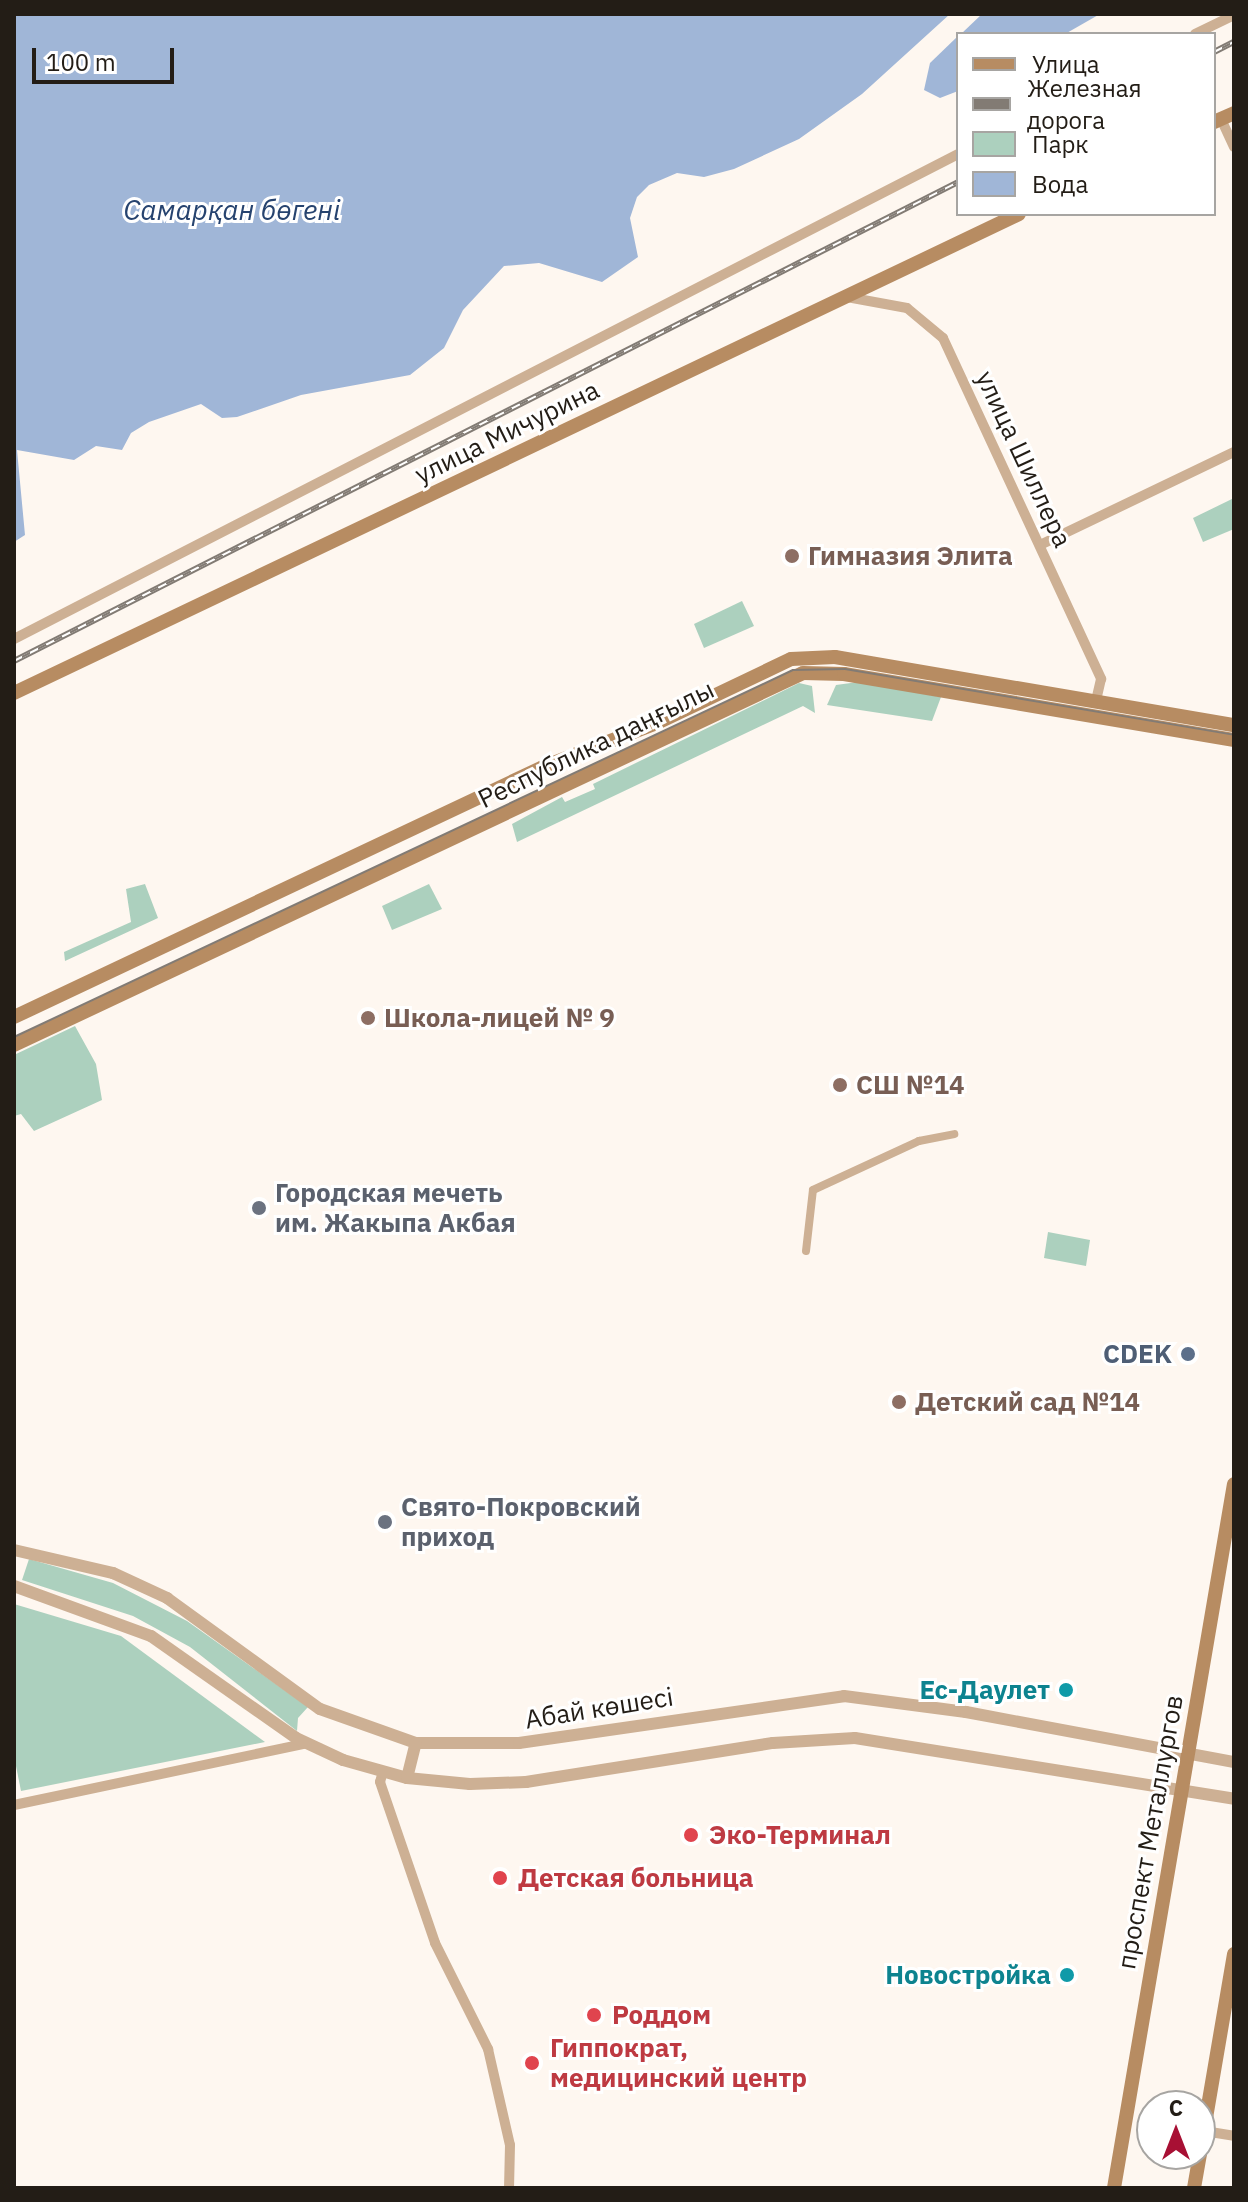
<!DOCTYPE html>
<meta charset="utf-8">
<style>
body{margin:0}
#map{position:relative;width:1248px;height:2202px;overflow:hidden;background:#fef7f0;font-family:"IBM Plex Sans",sans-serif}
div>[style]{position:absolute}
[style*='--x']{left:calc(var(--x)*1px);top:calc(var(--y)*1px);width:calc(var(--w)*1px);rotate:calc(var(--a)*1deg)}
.green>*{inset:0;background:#acd0be}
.water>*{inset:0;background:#a0b6d7}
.pedestrian>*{height:8px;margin:-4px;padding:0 4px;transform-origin:4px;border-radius:4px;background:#cdb094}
.minor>*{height:10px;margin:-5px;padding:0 5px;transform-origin:5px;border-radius:5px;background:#cdb094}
.tertiary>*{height:12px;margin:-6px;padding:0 6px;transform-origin:6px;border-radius:6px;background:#cdb094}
.secondary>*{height:14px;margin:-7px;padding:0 7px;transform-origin:7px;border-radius:7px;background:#b78c62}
.tram>*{height:2px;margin:-1px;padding:0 1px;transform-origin:1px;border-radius:1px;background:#827b74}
.rail>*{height:6px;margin-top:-3px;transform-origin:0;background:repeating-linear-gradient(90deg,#fff 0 9px,#827b74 0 18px);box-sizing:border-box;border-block:2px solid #827b74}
.dots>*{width:22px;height:22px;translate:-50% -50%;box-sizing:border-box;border:4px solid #fff;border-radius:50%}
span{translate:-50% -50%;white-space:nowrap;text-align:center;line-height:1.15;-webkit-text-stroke:6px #fff;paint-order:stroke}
.street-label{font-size:26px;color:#231d16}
.education-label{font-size:26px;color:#785e54;font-weight:700}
.left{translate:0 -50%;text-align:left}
.worship-label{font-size:26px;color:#5b616d;font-weight:700}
.service-label{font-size:26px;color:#4e5e75;font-weight:700}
.right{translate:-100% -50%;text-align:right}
.culture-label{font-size:26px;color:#0d838f;font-weight:700}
.health-label{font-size:26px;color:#be3a42;font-weight:700}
.water-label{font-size:28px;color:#26436f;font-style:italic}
.frame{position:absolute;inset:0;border:16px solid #231d16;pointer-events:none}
.legend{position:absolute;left:956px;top:32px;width:260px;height:184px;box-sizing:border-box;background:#fff;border:2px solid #a7a5a2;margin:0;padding:10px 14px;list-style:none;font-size:24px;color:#231d16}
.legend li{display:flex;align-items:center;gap:16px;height:40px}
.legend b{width:40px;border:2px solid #a7a5a2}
.north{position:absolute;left:1136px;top:2090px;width:80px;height:80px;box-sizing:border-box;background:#fff;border:2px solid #a7a5a2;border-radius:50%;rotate:0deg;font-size:22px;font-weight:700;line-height:32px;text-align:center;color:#231d16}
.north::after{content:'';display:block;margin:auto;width:28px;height:36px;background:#a81034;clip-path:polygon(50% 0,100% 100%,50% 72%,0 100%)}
.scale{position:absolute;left:32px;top:48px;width:142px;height:36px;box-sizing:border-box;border:4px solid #231d16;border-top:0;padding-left:10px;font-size:24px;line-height:28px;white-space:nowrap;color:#231d16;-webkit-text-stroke:6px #fff;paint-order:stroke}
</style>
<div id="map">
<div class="green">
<div style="clip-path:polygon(1234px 498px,1234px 529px,1203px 542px,1193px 518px)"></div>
<div style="clip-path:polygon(742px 601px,754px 626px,704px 648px,694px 624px)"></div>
<div style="clip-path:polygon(858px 682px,941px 697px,932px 721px,827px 705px,836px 685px)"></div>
<div style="clip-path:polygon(799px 683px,812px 686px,815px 713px,803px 706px,517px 842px,512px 824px,562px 797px,565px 802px,595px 789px,593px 784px)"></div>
<div style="clip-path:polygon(145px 884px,158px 918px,65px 961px,64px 952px,131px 922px,126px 889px)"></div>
<div style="clip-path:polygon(429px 884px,442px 909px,392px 930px,382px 906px)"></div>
<div style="clip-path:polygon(75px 1026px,96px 1064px,102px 1100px,34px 1131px,21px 1114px,14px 1116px,14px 1055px)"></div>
<div style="clip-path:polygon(1048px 1232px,1090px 1240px,1086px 1266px,1044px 1258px)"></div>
<div style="clip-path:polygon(29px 1559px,113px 1583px,187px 1621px,308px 1707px,298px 1718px,297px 1731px,190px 1647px,133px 1616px,22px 1580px)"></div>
<div style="clip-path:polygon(14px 1604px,121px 1636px,265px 1742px,21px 1791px,14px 1756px)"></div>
</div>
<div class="water">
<div style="clip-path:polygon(14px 14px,950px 14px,862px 94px,799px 139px,734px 169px,704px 177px,677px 173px,649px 185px,637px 197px,630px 218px,638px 257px,602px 282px,539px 263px,504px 266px,463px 310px,444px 348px,410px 375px,301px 395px,237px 417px,222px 418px,201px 404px,149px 422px,131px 433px,122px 450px,96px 446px,74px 460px,17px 450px,25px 535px,14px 542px)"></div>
<div style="clip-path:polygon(982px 14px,1100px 14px,1065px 34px,961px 34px)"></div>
<div style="clip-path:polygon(958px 36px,958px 91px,940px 98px,924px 90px,930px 63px)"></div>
</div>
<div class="pedestrian">
<div style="--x:806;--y:1251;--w:61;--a:-83.5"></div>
<div style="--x:813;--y:1190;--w:117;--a:-24.8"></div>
<div style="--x:919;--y:1141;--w:36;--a:-11"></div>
</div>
<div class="minor">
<div style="--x:1195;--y:34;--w:43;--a:-26"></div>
<div style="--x:1221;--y:119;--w:31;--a:65"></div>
<div style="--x:847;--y:297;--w:61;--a:10.4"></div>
<div style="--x:907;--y:308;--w:47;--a:39.8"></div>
<div style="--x:943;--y:338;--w:376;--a:65.1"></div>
<div style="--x:1101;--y:679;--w:23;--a:103"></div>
<div style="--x:1040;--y:545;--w:215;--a:-25.6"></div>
<div style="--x:14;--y:639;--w:1061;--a:-27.19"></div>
<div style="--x:383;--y:1771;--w:11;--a:105"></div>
<div style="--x:380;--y:1782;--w:170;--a:71.1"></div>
<div style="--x:435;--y:1943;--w:119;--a:63.4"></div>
<div style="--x:488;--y:2049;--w:98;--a:77.1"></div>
<div style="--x:510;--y:2145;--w:43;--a:91.3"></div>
<div style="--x:14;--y:1805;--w:300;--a:-11.9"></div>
<div style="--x:1204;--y:2131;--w:30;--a:9"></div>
</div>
<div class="tertiary">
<div style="--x:14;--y:1550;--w:102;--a:13.1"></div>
<div style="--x:113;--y:1573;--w:60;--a:24.8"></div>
<div style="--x:167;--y:1598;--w:189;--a:36"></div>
<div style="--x:320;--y:1709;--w:102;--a:19.5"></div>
<div style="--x:416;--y:1743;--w:103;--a:0"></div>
<div style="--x:519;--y:1743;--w:328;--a:-8.2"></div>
<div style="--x:844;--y:1696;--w:123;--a:7.5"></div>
<div style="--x:966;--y:1712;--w:273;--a:10.6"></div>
<div style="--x:14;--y:1586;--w:146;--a:20.1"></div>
<div style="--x:151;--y:1636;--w:177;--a:35.1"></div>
<div style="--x:296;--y:1738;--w:52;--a:25.1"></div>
<div style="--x:343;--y:1760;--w:66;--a:15.7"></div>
<div style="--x:407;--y:1778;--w:63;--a:5.4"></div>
<div style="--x:470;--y:1784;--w:56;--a:-2"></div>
<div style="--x:526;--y:1782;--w:250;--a:-9"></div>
<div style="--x:773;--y:1743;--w:82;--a:-3.5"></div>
<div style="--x:855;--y:1738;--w:384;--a:9.1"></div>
<div style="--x:407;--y:1778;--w:36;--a:-76"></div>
</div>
<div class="secondary">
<div style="--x:1214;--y:122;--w:22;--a:-24"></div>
<div style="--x:14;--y:693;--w:1113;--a:-25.48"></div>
<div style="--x:14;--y:1017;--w:585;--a:-25.29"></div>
<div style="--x:543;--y:767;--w:124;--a:-21.2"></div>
<div style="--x:659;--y:722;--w:146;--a:-25.5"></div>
<div style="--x:791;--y:659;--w:44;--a:-2.6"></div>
<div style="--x:835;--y:657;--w:405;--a:9.7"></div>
<div style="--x:14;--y:1045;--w:872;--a:-25.24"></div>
<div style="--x:803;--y:673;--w:41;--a:1.4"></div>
<div style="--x:844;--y:674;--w:396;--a:9.6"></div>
<div style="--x:1200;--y:2153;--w:202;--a:-80.3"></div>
<div style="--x:1114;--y:2188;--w:714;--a:-80.33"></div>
<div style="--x:1194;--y:2188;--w:35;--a:-80"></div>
</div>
<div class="tram">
<div style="--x:14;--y:1037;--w:861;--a:-25.23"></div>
<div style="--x:793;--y:670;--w:52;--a:-1.1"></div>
<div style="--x:845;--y:669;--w:395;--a:9.6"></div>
</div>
<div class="rail">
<div style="--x:1214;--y:52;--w:22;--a:-27"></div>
<div style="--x:14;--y:661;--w:1059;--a:-26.9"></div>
</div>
<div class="dots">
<div style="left:792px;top:556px;background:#8d6e63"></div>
<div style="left:368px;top:1018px;background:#8d6e63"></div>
<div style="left:840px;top:1085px;background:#8d6e63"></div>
<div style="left:259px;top:1208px;background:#6b7280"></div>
<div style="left:1188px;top:1354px;background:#5c6f8a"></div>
<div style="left:899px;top:1402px;background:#8d6e63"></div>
<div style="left:385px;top:1522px;background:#6b7280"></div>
<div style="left:1066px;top:1690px;background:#0f9aa8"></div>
<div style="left:691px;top:1835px;background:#e0444e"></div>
<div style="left:500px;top:1878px;background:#e0444e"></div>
<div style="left:1067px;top:1975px;background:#0f9aa8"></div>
<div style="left:594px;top:2015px;background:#e0444e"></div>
<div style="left:532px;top:2063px;background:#e0444e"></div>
</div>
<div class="street-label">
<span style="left:507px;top:432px;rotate:-26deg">улица Мичурина</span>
<span style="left:1024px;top:459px;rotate:65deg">улица Шиллера</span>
<span style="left:596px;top:744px;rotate:-26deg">Республика даңғылы</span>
<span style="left:599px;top:1708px;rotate:-9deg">Абай көшесі</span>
<span style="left:1150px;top:1832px;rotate:-80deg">проспект Металлургов</span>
</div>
<div class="education-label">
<span class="left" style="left:808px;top:556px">Гимназия Элита</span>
<span class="left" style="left:384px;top:1018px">Школа-лицей № 9</span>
<span class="left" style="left:856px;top:1085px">СШ №14</span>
<span class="left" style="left:915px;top:1402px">Детский сад №14</span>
</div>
<div class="worship-label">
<span class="left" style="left:275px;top:1208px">Городская мечеть<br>им. Жакыпа Акбая</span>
<span class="left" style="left:401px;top:1522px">Свято-Покровский<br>приход</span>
</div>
<div class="service-label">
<span class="right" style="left:1172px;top:1354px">CDEK</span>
</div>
<div class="culture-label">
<span class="right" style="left:1050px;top:1690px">Ес-Даулет</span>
<span class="right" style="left:1051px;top:1975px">Новостройка</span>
</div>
<div class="health-label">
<span class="left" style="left:709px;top:1835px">Эко-Терминал</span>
<span class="left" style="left:518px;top:1878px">Детская больница</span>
<span class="left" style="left:612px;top:2015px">Роддом</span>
<span class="left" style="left:550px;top:2063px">Гиппократ,<br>медицинский центр</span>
</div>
<div class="water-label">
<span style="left:232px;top:210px">Самарқан бөгені</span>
</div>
<div class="frame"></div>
<ul class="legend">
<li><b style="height:10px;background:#b78c62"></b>Улица</li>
<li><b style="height:10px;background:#827b74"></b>Железная дорога</li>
<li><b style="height:22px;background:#acd0be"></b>Парк</li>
<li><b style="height:22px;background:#a0b6d7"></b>Вода</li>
</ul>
<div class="north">С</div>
<div class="scale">100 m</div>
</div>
